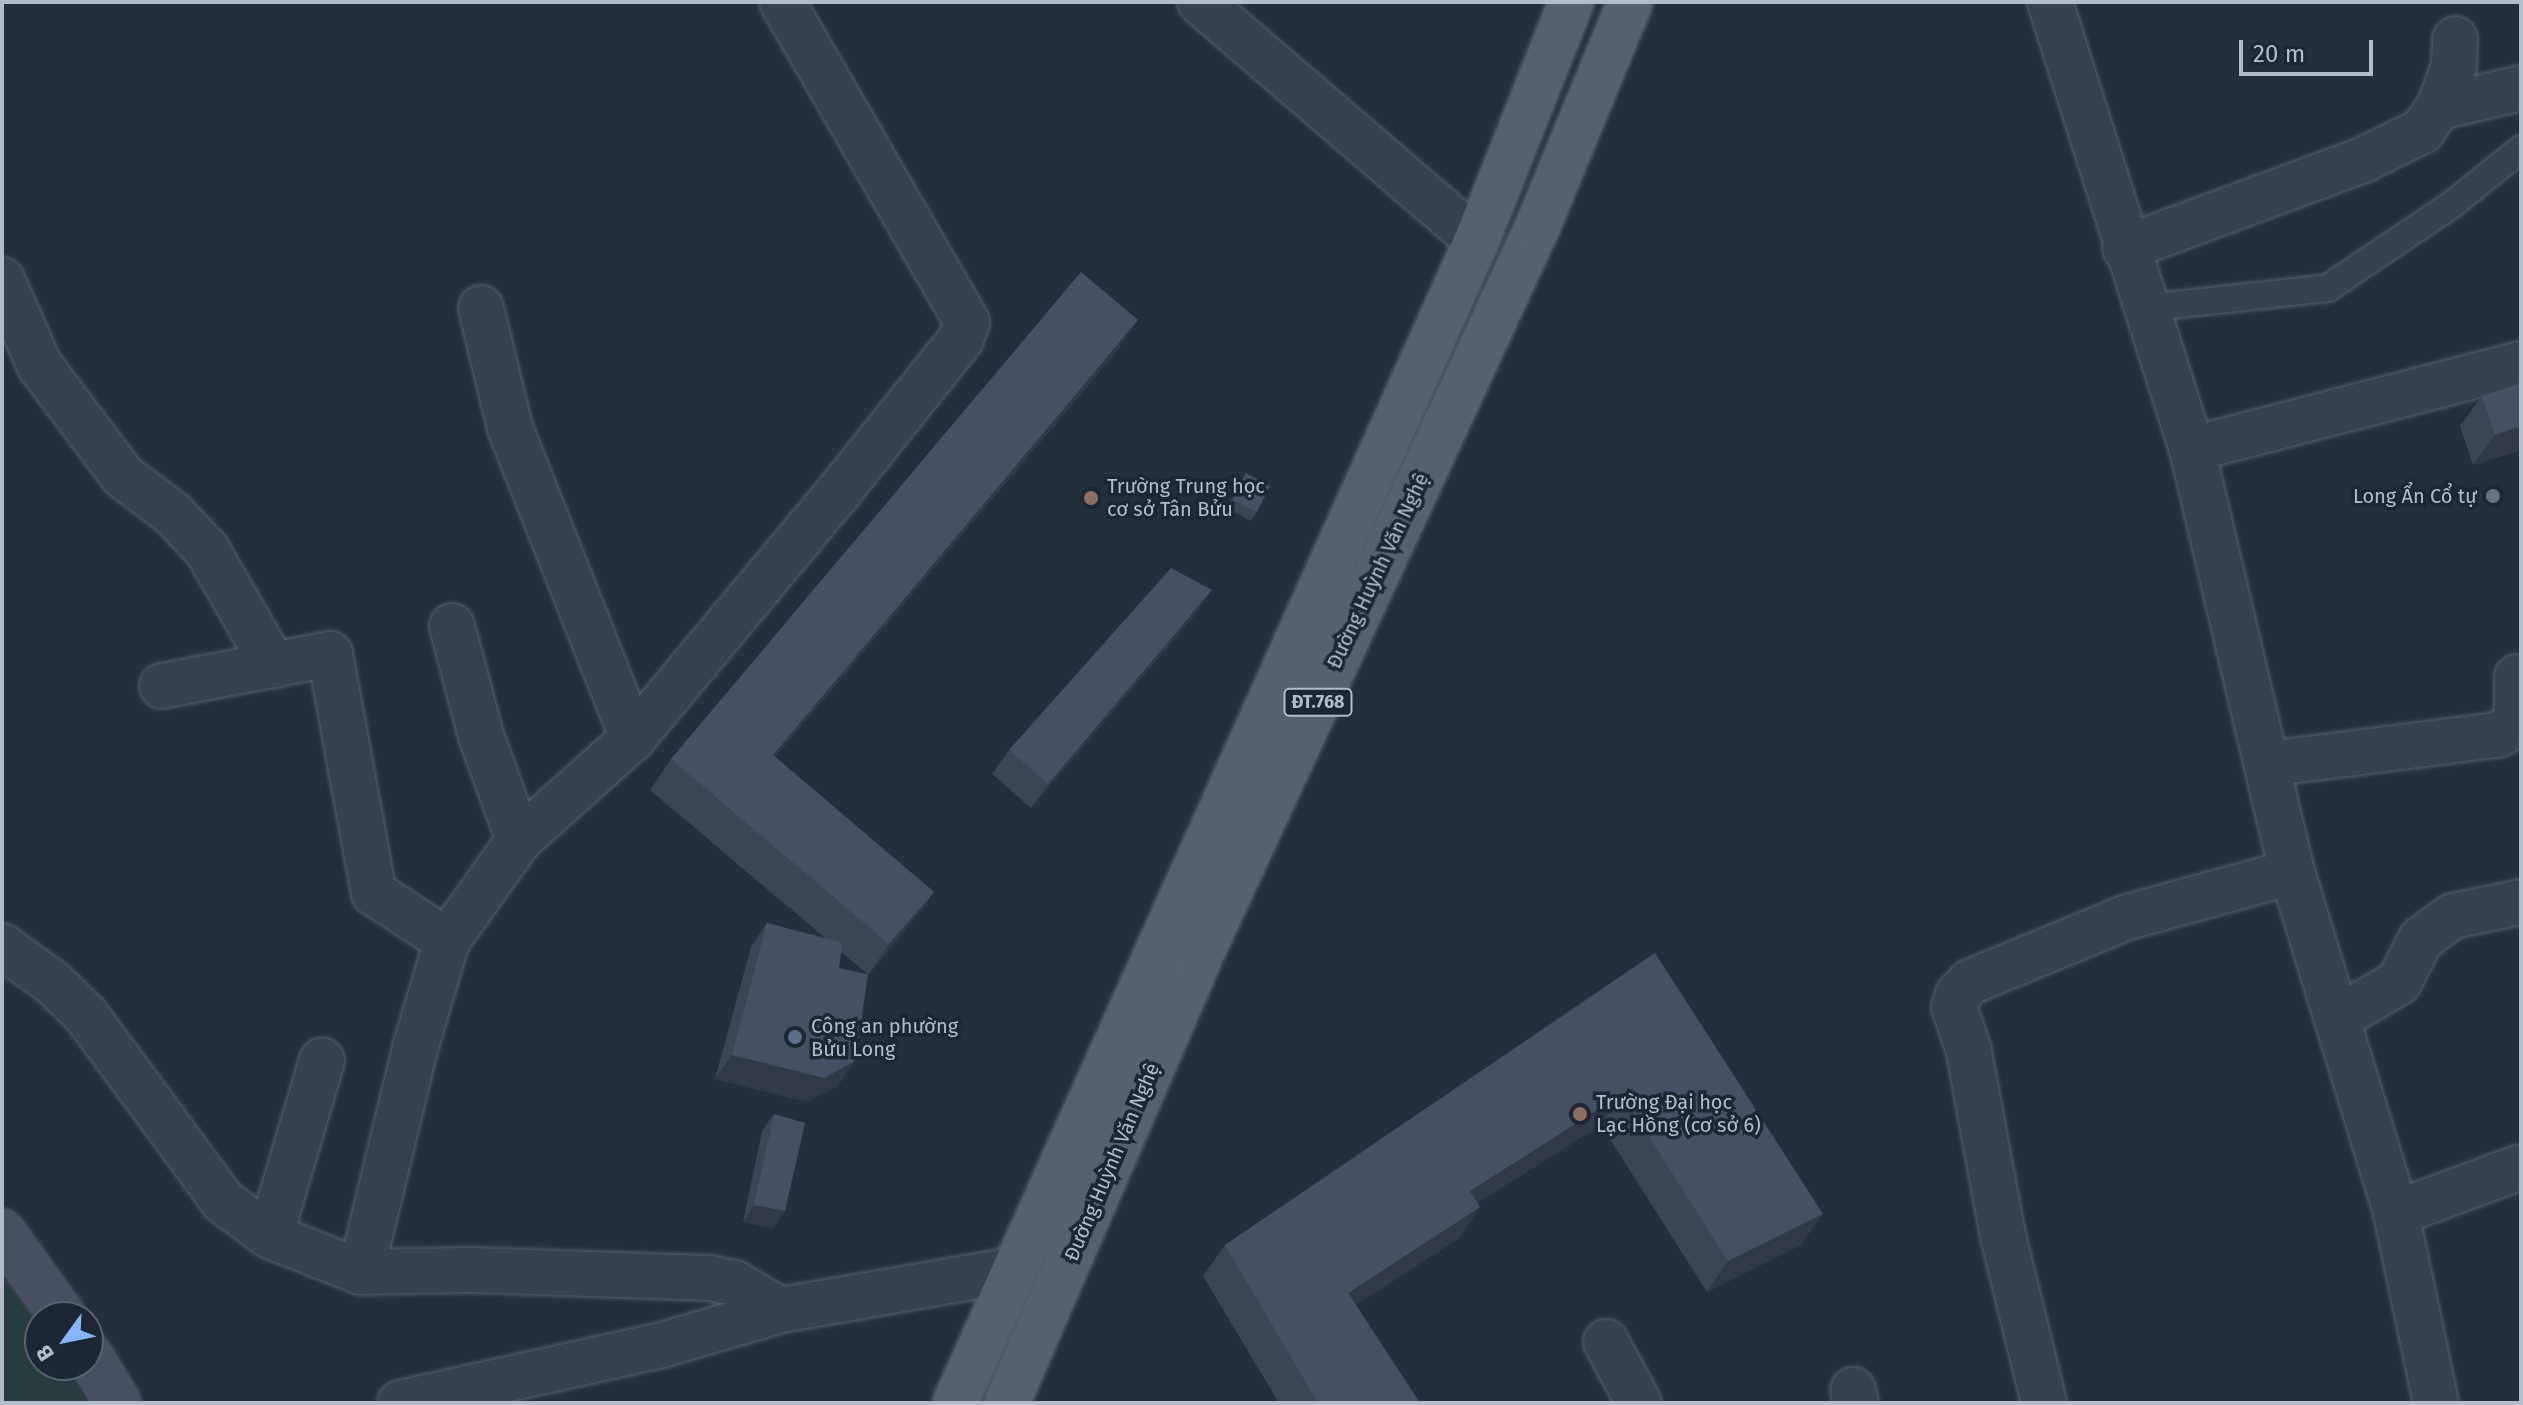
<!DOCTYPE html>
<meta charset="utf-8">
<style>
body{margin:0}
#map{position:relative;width:2523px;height:1405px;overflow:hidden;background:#242f3e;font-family:"Fira Sans",sans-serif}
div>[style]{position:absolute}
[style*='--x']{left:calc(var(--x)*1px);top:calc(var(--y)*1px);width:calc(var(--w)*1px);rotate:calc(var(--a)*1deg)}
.green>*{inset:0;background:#263c3f}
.roads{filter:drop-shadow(0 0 2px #565f6c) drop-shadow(0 0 2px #565f6c)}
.lane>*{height:26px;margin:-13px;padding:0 13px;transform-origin:13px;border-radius:13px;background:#38414e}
.street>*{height:44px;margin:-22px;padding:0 22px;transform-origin:22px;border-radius:22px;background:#38414e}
.secondary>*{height:44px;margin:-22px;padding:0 22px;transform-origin:22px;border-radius:22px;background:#465061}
.primary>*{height:44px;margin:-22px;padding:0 22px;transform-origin:22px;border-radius:22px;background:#56606e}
.wall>*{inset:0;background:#3b4654}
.shaded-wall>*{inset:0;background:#303945}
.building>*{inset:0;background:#455162}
.dots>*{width:22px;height:22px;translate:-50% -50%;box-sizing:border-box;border:4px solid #1d2633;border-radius:50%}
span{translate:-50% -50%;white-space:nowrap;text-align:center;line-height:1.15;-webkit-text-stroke:7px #1d2633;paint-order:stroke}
.shield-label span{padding:2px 6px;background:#1d2633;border:2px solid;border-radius:6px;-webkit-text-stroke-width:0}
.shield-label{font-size:18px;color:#b4bcc9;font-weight:700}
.poi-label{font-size:20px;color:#b4bcc9}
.left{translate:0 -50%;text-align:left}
.right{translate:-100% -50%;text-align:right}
.street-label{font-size:20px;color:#b4bcc9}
.frame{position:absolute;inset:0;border:4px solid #b4bcc9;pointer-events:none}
.north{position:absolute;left:24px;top:1301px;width:80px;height:80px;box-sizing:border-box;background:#1d2633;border:2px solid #59626f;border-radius:50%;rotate:237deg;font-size:22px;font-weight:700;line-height:32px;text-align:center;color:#b4bcc9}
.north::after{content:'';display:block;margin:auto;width:28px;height:36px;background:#8ab4f8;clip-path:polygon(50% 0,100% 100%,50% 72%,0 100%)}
.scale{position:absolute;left:2239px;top:40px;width:134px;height:36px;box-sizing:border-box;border:4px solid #b4bcc9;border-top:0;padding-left:10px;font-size:24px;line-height:28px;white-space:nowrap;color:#b4bcc9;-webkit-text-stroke:6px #1d2633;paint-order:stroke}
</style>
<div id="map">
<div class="green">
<div style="clip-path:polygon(2px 1275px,40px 1328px,40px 1365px,64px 1365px,88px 1403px,2px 1403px)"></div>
</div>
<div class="roads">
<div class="lane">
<div style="--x:2145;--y:308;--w:184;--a:-6.2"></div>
<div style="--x:2328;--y:288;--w:152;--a:-34"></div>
<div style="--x:2454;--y:203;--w:86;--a:-38.9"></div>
</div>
<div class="street">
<div style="--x:1200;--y:2;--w:365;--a:40.7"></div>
<div style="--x:2050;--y:2;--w:469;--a:72.4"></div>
<div style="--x:2192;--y:449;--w:435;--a:76.7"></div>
<div style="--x:2292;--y:872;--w:357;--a:73"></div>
<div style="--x:2396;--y:1213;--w:194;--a:78.1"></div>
<div style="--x:2439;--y:107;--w:84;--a:-13"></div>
<div style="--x:2125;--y:248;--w:254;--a:-20.3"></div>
<div style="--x:2363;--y:160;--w:66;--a:-26.2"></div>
<div style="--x:2422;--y:131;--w:29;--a:-55"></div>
<div style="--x:2439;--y:107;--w:44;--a:-69.9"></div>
<div style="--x:2454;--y:66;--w:27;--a:-88"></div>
<div style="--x:2;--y:280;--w:94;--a:66.2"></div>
<div style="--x:40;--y:366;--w:138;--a:53"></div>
<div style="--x:123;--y:476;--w:63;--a:37.2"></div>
<div style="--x:173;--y:514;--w:50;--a:46.6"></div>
<div style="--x:207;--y:550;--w:133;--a:60.1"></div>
<div style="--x:481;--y:308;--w:123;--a:76.4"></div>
<div style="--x:510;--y:428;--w:334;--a:68.4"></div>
<div style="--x:2192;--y:449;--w:340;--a:-14.5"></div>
<div style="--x:452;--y:626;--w:114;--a:75.2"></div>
<div style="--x:481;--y:736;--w:111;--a:69.9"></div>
<div style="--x:162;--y:686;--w:171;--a:-10.8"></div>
<div style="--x:330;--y:654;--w:243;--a:79.6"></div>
<div style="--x:374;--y:893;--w:87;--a:33.3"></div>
<div style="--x:2267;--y:764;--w:233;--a:-7.2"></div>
<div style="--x:2498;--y:735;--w:23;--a:-34"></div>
<div style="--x:2517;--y:722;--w:45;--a:-90"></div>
<div style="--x:2;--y:946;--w:62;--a:35.8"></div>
<div style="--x:52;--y:982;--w:47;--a:44.1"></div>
<div style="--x:86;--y:1015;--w:231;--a:53.6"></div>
<div style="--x:223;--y:1201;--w:59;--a:36.7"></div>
<div style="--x:270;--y:1236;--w:98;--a:21.6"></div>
<div style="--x:361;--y:1272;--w:110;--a:-1"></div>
<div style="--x:471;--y:1270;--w:239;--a:1.9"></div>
<div style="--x:710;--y:1278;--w:25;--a:12"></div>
<div style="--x:734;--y:1283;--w:54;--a:29.9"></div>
<div style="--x:2338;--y:1018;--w:71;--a:-30.5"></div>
<div style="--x:2399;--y:982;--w:48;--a:-62.9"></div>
<div style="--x:2421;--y:939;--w:39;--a:-36"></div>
<div style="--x:2453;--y:916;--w:69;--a:-11.6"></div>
<div style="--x:2396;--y:1213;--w:133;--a:-20.2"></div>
<div style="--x:270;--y:1236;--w:183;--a:-73.5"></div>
<div style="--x:361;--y:1272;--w:234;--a:-76.4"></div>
<div style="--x:416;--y:1045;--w:109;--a:-73.4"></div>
<div style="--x:447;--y:941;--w:124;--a:-54.5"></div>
<div style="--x:519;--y:840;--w:153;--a:-41.8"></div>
<div style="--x:633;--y:738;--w:318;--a:-50.1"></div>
<div style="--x:837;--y:494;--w:198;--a:-51.3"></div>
<div style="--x:961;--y:339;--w:18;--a:-71"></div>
<div style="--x:967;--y:322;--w:370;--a:-120"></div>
<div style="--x:1606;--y:1342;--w:69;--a:61.6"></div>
<div style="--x:1853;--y:1390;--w:13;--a:77"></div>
<div style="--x:400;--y:1403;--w:268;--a:-12.5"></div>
<div style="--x:662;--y:1345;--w:124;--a:-16.4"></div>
<div style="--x:781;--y:1310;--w:234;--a:-9.8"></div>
<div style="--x:2044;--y:1403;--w:172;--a:-103.8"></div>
<div style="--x:2003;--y:1236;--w:191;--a:-100.5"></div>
<div style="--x:1968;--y:1048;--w:43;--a:-108.9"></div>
<div style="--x:1954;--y:1007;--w:13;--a:-72"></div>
<div style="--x:1958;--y:995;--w:18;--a:-47"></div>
<div style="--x:1970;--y:982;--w:171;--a:-22.4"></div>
<div style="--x:2128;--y:917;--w:170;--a:-15.3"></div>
</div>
<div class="secondary">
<div style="--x:2;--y:1232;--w:105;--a:54.3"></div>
<div style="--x:88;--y:1354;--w:57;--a:58.5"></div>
</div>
<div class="primary">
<div style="--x:955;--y:1403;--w:1275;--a:-65.83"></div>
<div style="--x:1477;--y:240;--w:256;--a:-68.4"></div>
<div style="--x:1007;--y:1403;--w:479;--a:-66.6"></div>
<div style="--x:1197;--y:963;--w:810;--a:-65.18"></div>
<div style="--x:1537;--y:228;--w:244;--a:-67.6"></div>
</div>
</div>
<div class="wall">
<div style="clip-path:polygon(evenodd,1117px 351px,775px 757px,934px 892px,912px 922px,868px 975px,838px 1086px,807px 1102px,715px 1079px,751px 947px,767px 923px,825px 938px,650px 790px,671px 759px,1117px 351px,841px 952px,868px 974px,839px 968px,841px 952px)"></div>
<div style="clip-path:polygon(2521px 383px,2521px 450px,2473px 465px,2460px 426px,2482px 396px)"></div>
<div style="clip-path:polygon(1246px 473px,1257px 512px,1251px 521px,1227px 508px,1240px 482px)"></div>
<div style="clip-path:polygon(1195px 615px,1031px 808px,992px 774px,1009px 750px)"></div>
<div style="clip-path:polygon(1655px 953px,1801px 1245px,1707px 1292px,1601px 1125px,1477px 1203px,1480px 1207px,1459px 1238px,1356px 1305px,1420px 1403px,1279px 1403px,1203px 1276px,1225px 1245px)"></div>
<div style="clip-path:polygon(774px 1114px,785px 1211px,773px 1228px,743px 1222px,762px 1131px)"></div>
</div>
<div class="shaded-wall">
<div style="clip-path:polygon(1138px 320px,1117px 351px,751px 785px,773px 755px)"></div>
<div style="clip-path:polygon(2521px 426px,2521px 450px,2473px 465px,2495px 435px)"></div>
<div style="clip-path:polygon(1212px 590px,1195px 615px,1031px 808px,1048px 784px)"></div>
<div style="clip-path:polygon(934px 892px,912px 922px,868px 975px,889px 944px)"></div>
<div style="clip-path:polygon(732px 1055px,855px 1061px,838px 1086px,807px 1102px,715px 1079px)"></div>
<div style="clip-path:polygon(1622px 1094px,1601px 1125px,1448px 1222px,1470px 1191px)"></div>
<div style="clip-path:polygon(754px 1205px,785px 1211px,773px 1228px,743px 1222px)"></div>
<div style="clip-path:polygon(1480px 1207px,1459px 1238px,1327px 1324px,1348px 1293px)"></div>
<div style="clip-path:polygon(1823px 1214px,1801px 1245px,1707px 1292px,1728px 1261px)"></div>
</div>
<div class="building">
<div style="clip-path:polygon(1081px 272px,1138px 320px,773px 755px,934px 892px,889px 944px,671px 759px)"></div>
<div style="clip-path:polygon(2521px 383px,2521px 426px,2495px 435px,2482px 396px)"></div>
<div style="clip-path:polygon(1246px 473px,1270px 486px,1257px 512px,1233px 500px)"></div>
<div style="clip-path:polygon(1171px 568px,1212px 590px,1048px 784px,1009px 750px)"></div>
<div style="clip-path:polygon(767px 923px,842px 943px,839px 968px,868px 975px,855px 1061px,824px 1078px,732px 1055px)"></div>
<div style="clip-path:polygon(1655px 953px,1823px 1214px,1728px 1261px,1622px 1094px,1470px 1191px,1480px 1207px,1348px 1293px,1420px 1403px,1318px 1403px,1225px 1245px)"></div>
<div style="clip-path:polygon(774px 1114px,805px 1123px,785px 1211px,754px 1205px)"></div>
</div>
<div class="dots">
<div style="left:2493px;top:496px;background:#6b7280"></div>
<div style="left:1091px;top:498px;background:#8d6e63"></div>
<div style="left:795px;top:1037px;background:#5c6f8a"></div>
<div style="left:1580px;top:1114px;background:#8d6e63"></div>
</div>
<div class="shield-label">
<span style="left:1318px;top:702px">ĐT.768</span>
</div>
<div class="poi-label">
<span class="left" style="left:1107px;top:498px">Trường Trung học<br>cơ sở Tân Bửu</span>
<span class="right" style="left:2477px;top:496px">Long Ẩn Cổ tự</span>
<span class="left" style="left:811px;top:1038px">Công an phường<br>Bửu Long</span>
<span class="left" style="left:1596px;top:1114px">Trường Đại học<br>Lạc Hồng (cơ sở 6)</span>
</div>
<div class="street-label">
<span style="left:1378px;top:571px;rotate:-65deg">Đường Huỳnh Văn Nghệ</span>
<span style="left:1112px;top:1162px;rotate:-67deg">Đường Huỳnh Văn Nghệ</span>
</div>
<div class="frame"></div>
<div class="north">B</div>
<div class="scale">20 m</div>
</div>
